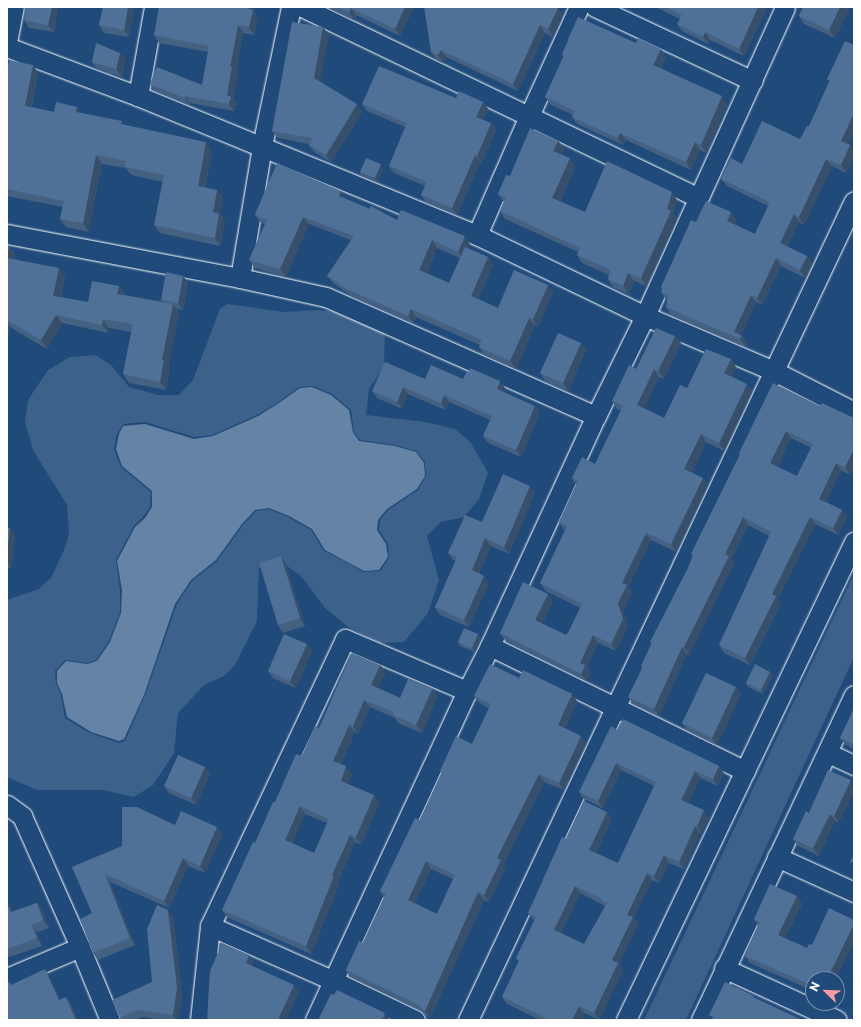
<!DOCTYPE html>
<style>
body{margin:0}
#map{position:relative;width:861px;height:1027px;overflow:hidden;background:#1f4a7a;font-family:"Playpen Sans",sans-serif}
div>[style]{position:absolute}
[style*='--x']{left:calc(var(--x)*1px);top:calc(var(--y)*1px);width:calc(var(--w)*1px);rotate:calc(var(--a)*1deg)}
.green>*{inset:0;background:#3c618b}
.water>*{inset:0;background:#6583a4}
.roads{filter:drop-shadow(0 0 1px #fff) drop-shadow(0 0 1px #fff)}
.street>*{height:19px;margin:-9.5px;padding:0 9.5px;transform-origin:9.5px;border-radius:9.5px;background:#1f4a7a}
.wall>*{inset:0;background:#456182}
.shaded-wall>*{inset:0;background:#384f6a}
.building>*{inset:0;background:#507197}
span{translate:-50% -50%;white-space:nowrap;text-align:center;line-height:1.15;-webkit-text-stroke:4px #1f4a7a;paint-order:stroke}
.frame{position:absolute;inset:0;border:8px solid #fff;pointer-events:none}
.north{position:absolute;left:805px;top:971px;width:40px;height:40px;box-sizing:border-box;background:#1f4a7a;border:1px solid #7992af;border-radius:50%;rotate:293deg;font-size:11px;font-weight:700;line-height:16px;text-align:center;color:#fff}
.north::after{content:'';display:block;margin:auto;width:14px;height:18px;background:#ff9aa2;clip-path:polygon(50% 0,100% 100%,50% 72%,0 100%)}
</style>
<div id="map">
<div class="green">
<div style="clip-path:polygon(evenodd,227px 304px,284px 312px,318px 310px,358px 314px,385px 333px,384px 367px,369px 389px,366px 415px,426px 422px,455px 429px,471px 443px,488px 473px,479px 499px,464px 517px,441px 522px,427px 536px,439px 580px,428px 613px,404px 642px,380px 643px,348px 627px,325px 608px,301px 576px,280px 561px,259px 568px,257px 621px,235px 665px,224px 676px,204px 685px,178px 713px,174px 753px,153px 785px,134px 797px,103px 790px,37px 790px,7px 777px,7px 600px,39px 589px,51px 578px,64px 550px,69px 534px,67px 505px,33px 450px,25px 422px,28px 400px,48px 370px,70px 357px,95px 355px,111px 365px,129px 387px,158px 395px,179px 395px,193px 380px,220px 309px,227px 304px,313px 386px,332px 394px,351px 410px,354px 432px,360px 440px,395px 445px,416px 451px,425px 462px,426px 476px,418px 490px,388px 510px,380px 520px,379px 530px,388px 544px,389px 558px,380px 571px,363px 572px,352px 565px,324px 551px,311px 530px,288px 517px,269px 509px,256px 511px,243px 525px,217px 561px,192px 581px,177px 604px,145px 695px,125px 741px,119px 743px,90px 733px,65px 718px,61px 695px,56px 683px,55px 671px,65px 660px,87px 663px,96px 660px,109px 641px,120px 613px,120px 590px,116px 560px,134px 526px,143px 517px,150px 507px,151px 492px,121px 467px,114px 449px,117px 434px,123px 424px,145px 422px,194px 437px,212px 435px,257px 415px,276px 404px,299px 387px,313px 386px)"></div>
<div style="clip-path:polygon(854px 574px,854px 657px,686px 1020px,644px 1020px)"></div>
</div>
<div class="water">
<div style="clip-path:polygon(312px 387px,331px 395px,349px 410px,353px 432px,359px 441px,395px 446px,416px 452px,424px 463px,425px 476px,417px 489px,387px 509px,378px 520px,377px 530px,386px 544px,388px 557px,379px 570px,364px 571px,325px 550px,312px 529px,289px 516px,269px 508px,255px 510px,242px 524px,216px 560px,191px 580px,175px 604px,144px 695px,124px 739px,119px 741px,91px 732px,67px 717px,62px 694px,57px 683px,57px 671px,66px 661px,87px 664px,97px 661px,110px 642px,121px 613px,122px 590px,117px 561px,135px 527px,145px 518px,152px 507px,152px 491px,122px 466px,116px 449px,119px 434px,123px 426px,145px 424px,194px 439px,213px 436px,258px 416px,276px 405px,300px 388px)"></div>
</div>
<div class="roads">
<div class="street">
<div style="--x:302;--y:7;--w:440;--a:25.7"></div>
<div style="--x:595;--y:7;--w:174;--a:25.1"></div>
<div style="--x:7;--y:42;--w:36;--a:-79"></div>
<div style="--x:7;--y:47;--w:140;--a:20.5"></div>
<div style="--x:138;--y:96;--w:366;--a:22.3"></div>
<div style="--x:477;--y:235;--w:187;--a:25.7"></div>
<div style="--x:645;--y:316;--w:140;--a:23.1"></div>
<div style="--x:774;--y:371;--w:90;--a:27.1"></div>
<div style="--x:138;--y:96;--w:90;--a:-79.8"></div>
<div style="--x:7;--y:234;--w:237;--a:10.7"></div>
<div style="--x:240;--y:278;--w:88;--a:12.5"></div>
<div style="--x:326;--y:297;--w:295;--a:23.8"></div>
<div style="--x:477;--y:235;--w:130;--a:-66.4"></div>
<div style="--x:529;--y:116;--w:120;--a:-65.4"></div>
<div style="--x:240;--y:278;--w:134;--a:-80.5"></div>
<div style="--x:262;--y:146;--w:142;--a:-78.2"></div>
<div style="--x:490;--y:646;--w:284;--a:26.1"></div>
<div style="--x:828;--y:753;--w:29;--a:25"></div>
<div style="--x:7;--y:805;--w:19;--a:36"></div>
<div style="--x:22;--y:816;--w:143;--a:66.1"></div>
<div style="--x:80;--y:947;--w:79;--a:67.7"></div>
<div style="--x:777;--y:857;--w:85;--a:24.4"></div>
<div style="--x:210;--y:926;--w:136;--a:23.9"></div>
<div style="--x:334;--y:981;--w:90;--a:25.7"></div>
<div style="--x:724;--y:968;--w:124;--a:24.7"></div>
<div style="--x:7;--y:978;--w:79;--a:-23"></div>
<div style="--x:200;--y:1020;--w:95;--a:-83.9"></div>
<div style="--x:210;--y:926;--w:317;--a:-64.8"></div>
<div style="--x:345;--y:639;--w:133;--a:23.1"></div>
<div style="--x:315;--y:1020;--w:362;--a:-65.2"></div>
<div style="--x:467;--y:691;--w:51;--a:-62.9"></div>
<div style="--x:490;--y:646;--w:253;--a:-65.3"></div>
<div style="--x:596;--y:416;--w:111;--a:-63.9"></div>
<div style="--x:645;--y:316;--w:339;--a:-65.6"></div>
<div style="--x:468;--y:1020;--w:905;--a:-64.77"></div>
<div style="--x:626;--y:1020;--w:530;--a:-64.5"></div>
<div style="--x:701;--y:1020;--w:359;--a:-64.8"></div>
</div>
</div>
<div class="wall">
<div style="clip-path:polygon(58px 7px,54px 32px,29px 28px,24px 20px)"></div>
<div style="clip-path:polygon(103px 7px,132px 7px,134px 10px,129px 37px,104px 33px,99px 25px)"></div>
<div style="clip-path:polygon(254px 7px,253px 10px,258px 17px,254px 35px,243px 33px,236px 71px,238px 74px,233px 99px,237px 104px,234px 111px,190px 103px,190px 105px,155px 91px,150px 84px,202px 85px,208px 52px,159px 43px,154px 35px)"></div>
<div style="clip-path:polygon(329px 7px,414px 7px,400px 36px,356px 15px,354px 20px,330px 9px)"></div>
<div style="clip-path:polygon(655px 7px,767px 7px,744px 56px,710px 40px,708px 44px,682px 31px,677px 24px,680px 19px)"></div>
<div style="clip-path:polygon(803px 7px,850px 7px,835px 38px,804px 24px,799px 16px)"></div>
<div style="clip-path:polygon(558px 8px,563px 15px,553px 37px,545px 33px,518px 91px,446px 57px,443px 63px,437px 60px,431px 52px)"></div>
<div style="clip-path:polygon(329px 35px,320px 82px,362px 112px,331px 162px,314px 152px,309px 145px,309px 144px,278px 138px,272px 131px)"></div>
<div style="clip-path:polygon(568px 39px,636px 43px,666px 57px,661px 68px,727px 104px,706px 153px,700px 150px,691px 170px,626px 140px,623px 145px,577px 124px,572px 117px,573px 115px,551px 105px,545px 97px,564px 57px,562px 54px,568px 40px)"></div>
<div style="clip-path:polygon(854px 45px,854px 133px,848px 144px,854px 150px,854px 157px,846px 173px,832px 166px,804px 225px,799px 222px,787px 247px,807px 256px,812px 263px,805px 278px,781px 266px,762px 305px,756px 302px,741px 335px,747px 343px,746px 347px,671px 315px,666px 307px,667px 301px,666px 300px,661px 292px,662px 289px,661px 287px,696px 222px,731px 212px,736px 220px,734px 224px,755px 234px,768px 206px,727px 186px,721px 179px,742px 164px,800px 139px,809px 126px,829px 82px,827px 79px)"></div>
<div style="clip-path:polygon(120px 53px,125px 60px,122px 77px,97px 69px,92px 62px)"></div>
<div style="clip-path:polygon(33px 65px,38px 73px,32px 107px,54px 112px,82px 113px,212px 151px,205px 188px,217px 190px,223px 198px,220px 214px,225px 222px,220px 246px,160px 233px,154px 225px,163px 182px,131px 175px,126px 168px,102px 164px,88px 232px,66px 227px,60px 219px,63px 207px,7px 196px,7px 72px)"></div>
<div style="clip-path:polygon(456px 98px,483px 102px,488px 109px,483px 120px,491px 123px,496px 130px,482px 163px,480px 162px,457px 215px,426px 202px,421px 195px,425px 186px,394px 173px,389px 166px,405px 127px,367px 111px,362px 104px)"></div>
<div style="clip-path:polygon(558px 141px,564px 148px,561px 155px,575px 166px,560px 202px,585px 212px,677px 200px,673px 213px,677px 219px,646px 286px,634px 281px,629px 294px,613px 287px,608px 279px,609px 275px,582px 263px,577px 255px,578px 252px,505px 219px,500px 211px,504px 202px,498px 194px,510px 176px)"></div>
<div style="clip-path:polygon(383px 168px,377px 182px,362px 176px,360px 172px)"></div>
<div style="clip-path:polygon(evenodd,346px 198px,346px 199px,397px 220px,470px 244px,468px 249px,488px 257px,493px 265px,478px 299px,498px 308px,548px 285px,553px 292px,538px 327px,535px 325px,516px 369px,484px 355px,479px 347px,480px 345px,416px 317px,413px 323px,353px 297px,333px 283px,327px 276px,351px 240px,309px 224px,286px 277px,255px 268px,249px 260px,265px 224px,260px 222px,255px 215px,346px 198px,437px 248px,460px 258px,449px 283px,427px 273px,437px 248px)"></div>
<div style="clip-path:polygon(7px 246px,9px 247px,15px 255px,14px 259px,65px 276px,61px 297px,88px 302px,119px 286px,125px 294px,125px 295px,163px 302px,161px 300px,183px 276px,188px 283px,183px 310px,176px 309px,179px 313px,168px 366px,170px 368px,166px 390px,129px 383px,123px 374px,131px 332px,109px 328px,108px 333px,62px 323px,47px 349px,10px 327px,7px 343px)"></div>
<div style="clip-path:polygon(675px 336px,681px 343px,664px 379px,659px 377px,644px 408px,664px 418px,687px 388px,731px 359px,736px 367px,731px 377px,752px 391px,724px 451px,706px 442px,692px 472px,708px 485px,676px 552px,651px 540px,628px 587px,632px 592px,623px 611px,628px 626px,616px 651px,598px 643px,587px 667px,591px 673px,587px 681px,505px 640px,500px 633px,553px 601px,542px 624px,566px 635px,569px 631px,580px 608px,546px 591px,540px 583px,565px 531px,564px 530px,559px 522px,576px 485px,572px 478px,595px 464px,621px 411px,617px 409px,612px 401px,636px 369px)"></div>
<div style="clip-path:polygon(581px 343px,586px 350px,568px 391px,545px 381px,540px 373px)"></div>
<div style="clip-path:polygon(425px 379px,463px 379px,505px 388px,503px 392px,540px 412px,521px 457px,488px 443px,483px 436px,490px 420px,449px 402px,445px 410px,408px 394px,402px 409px,377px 398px,372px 391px)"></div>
<div style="clip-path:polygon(evenodd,820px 406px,854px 418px,854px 467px,850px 475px,841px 470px,826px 502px,842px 510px,847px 517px,838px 535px,815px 524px,778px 599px,781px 603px,750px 665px,724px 653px,719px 645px,769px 536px,748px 525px,731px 559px,734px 563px,689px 655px,687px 654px,659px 716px,634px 704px,628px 697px,642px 668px,641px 666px,651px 644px,650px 642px,688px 568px,693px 556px,691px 554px,740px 455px,739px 453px,820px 406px,791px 438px,811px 448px,797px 476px,777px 467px,791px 438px)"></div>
<div style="clip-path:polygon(535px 493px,509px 554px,491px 546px,479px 573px,489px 583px,469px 627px,440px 615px,435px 607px,456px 561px,453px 560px,448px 553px,482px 522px)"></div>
<div style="clip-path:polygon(7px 528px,15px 535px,11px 568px,7px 567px)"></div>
<div style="clip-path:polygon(286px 564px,305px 626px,283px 633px,278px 625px)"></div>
<div style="clip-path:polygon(478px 634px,481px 638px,475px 652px,460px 646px,458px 642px)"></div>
<div style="clip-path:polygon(307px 644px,312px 652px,295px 688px,273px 678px,268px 671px)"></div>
<div style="clip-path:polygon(evenodd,380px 665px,385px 673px,378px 688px,400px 698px,432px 689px,437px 697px,422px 733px,398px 723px,395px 718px,370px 707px,358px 734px,355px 732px,341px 764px,352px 774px,348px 784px,374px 795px,379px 803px,361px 845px,355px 842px,338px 882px,339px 884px,311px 954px,227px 917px,222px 910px,255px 843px,275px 802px,302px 756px,319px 728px,380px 665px,305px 814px,327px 823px,314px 853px,292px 843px,305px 814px)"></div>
<div style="clip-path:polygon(770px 672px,773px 675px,763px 694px,748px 687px,746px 683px)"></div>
<div style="clip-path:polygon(evenodd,519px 678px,577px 701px,565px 728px,581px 736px,586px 743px,564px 790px,544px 782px,504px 863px,506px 867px,489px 902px,484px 900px,430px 1018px,420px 1010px,351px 977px,346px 970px,363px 943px,384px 898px,380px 891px,420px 820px,442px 774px,440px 771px,472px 744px,489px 708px,479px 703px,474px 696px,519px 678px,431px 869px,453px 879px,437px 914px,415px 903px,431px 869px)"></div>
<div style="clip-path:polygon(741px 694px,717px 745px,688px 731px,682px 723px)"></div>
<div style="clip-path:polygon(854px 708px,854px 749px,846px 745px,840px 738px)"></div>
<div style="clip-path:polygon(evenodd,617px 730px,719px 766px,724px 773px,718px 786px,700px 778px,688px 803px,709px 818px,701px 833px,700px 833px,684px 869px,669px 863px,659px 883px,652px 880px,633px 918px,638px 924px,619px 963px,623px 970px,599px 1020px,584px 1013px,581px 1020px,540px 1020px,507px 1004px,502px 997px,519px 962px,516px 958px,534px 921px,528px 913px,566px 839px,607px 812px,612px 819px,596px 853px,618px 863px,654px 786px,621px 770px,603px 808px,584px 799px,579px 792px,617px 730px,580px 893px,605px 906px,584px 944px,561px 933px,580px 893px)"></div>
<div style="clip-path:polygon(205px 767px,210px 774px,196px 805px,169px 793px,164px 786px)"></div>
<div style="clip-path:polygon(828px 770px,839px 823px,835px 821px,819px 856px,798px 846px,793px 839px,809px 813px)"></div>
<div style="clip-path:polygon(175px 825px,217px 827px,222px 834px,205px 873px,188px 866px,169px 908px,110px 882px,135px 945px,98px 960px,93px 953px,92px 913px,72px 867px)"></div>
<div style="clip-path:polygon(797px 896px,802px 904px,785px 938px,807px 948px,854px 920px,854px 942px,835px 979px,813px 979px,813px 991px,750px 963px,745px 956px,758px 926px,754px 919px)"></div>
<div style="clip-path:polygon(7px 900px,12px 912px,37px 903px,43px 910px,49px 928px,37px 932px,42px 946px,9px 957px,7px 954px)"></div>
<div style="clip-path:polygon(173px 917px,182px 995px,178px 1020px,164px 1020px,142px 1017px,136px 1020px,122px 1020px,120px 1018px,152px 982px)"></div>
</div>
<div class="shaded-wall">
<div style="clip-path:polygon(52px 7px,58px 7px,54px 32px,48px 25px)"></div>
<div style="clip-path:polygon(128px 7px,132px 7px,134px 10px,129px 37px,124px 30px)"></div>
<div style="clip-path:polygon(247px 7px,254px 7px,253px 10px,258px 17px,254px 35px,249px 27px)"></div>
<div style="clip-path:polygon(405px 7px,414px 7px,400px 36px,395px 29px)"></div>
<div style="clip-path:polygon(758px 7px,767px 7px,744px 56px,739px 49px)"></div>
<div style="clip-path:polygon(840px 7px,850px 7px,835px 38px,829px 30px)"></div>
<div style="clip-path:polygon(351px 8px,356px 15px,354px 20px,349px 12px)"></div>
<div style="clip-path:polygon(558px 8px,563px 15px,553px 37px,548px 29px)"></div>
<div style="clip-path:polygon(238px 25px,243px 33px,236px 71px,238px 74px,233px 99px,237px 104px,234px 111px,229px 104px,227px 95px,230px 67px)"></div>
<div style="clip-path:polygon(540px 25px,545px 33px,518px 91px,513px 84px)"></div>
<div style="clip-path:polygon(323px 27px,329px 35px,320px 86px,314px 78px)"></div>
<div style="clip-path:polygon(705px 32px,710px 40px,708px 44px,703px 37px)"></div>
<div style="clip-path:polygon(661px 49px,666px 57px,659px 72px,653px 65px)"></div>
<div style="clip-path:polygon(441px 50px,446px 57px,443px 63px,438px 55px)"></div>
<div style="clip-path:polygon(120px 53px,125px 60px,122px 77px,116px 69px)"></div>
<div style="clip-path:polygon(33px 65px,38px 73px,30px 114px,25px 106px)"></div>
<div style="clip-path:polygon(185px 96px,190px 103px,190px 105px,185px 98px)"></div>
<div style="clip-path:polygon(722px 96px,727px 104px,706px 153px,701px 145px)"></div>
<div style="clip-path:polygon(483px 102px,488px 109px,481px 124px,476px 117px)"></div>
<div style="clip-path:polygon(357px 104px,362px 112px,331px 162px,326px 155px)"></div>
<div style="clip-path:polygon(77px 107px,83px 115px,76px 112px)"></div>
<div style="clip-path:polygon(854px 113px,854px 133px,846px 148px,841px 141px)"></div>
<div style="clip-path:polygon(491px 123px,496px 130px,482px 163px,477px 156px)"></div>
<div style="clip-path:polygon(620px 133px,626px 140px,623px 145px,618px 138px)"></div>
<div style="clip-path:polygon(558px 141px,564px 148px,559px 159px,553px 151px)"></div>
<div style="clip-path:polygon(206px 142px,212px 151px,203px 194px,198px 186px)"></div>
<div style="clip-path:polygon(695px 142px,700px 150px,691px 170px,686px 162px)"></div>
<div style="clip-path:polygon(850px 145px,854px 150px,854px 157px,846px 173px,841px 165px)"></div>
<div style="clip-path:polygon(96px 155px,102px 164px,88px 232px,83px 223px)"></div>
<div style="clip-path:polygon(475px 155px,480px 162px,457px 215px,452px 208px)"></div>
<div style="clip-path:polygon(570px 158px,575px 166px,558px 206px,552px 198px)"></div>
<div style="clip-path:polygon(826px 159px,832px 166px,804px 225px,799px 217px)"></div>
<div style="clip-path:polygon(381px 164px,383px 168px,377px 182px,375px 178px)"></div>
<div style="clip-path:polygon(217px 190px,223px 198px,220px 214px,225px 222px,220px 246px,215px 238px,213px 212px)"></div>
<div style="clip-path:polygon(341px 191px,346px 198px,344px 204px,339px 196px)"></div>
<div style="clip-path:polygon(672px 192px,677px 200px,673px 213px,677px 219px,646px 286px,641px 278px,667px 209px)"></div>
<div style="clip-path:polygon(731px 212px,736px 220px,732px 228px,727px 221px)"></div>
<div style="clip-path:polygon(794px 214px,799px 222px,785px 251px,780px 243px)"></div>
<div style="clip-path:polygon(303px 217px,309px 224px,286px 277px,280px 269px)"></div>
<div style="clip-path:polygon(465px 236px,470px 244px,463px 259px,458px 252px)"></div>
<div style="clip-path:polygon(432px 240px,437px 248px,425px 277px,419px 270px)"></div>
<div style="clip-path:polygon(9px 247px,15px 255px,12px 266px,7px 258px)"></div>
<div style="clip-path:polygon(807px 256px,812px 263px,805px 278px,800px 270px)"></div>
<div style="clip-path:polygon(488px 257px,493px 265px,476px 304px,471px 296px)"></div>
<div style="clip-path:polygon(776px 258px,781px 266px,762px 305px,757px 298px)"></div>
<div style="clip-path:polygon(59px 268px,65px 276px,59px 304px,53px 296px)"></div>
<div style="clip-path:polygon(628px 273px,634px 281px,629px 294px,623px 286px)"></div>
<div style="clip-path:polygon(183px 276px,188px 283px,183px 310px,178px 303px)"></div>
<div style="clip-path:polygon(548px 285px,553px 292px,538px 327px,533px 319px)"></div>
<div style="clip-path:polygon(119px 286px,125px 294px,123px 302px,117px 294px)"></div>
<div style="clip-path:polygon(751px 295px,756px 302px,739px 339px,734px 332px)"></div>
<div style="clip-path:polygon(173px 304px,179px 313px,168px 366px,170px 368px,166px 390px,160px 382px,162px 360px)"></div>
<div style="clip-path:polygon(411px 309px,416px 317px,413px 323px,408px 316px)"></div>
<div style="clip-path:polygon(56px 315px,62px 323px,47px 349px,41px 340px)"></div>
<div style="clip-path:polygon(529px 318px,535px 325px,516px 369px,510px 361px)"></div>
<div style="clip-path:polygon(103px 319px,109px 328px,108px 333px,102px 325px)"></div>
<div style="clip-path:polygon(7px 322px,10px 327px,7px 343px)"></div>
<div style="clip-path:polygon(675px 336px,681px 343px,664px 379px,658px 371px)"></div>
<div style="clip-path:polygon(742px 336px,747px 343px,746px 347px,740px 339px)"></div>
<div style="clip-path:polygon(581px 343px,586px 350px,568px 391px,563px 383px)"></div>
<div style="clip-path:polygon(731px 359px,736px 367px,729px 381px,724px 373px)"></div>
<div style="clip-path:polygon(654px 369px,659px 377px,642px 413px,637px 405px)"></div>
<div style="clip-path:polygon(500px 381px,505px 388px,501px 396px,497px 389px)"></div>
<div style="clip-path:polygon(747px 384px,752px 391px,724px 451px,719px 443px)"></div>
<div style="clip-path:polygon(403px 387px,408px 394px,402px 409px,397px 402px)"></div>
<div style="clip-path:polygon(444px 395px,449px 402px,445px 410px,441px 403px)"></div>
<div style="clip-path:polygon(535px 406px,540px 412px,521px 457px,516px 450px)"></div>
<div style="clip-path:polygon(786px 431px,791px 438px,776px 471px,770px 463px)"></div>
<div style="clip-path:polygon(701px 434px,706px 442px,690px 476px,684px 469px)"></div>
<div style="clip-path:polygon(854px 449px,854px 467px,850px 475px,845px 467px)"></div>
<div style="clip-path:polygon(836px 463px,841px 470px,824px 506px,819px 499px)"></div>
<div style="clip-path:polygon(703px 478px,708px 485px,676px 552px,671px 544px)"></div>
<div style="clip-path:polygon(530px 486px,535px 493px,509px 554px,504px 547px)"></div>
<div style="clip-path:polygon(842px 510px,847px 517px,838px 535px,833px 528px)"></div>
<div style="clip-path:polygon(743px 517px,748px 525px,731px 559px,734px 563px,689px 655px,684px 647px,725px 554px)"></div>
<div style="clip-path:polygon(810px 517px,815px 524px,778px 599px,781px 603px,750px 665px,745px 658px,772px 594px)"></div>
<div style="clip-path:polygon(10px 528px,15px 535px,11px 568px,7px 562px,7px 553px)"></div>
<div style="clip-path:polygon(646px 533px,651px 540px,628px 587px,632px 592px,623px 611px,628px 626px,616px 651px,611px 644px,622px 583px)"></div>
<div style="clip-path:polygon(485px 538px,491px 546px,477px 577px,472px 570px)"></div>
<div style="clip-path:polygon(281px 556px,286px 564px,305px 626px,300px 618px)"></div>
<div style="clip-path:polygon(484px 576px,489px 583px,469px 627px,464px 620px)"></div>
<div style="clip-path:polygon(548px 594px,553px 601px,540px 628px,535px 620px)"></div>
<div style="clip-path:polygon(478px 634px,481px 638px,475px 652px,472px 648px)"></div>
<div style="clip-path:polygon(593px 635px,598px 643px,587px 667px,591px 673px,587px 681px,581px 674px,580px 663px)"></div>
<div style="clip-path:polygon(307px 644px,312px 652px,295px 688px,290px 681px)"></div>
<div style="clip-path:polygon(682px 647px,687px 654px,659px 716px,654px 709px)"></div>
<div style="clip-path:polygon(380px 665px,385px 673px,376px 693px,371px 685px)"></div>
<div style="clip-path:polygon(770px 672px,773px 675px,763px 694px,761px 690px)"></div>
<div style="clip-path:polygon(736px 687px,741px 694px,717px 745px,712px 738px)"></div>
<div style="clip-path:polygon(432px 689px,437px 697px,422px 733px,416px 725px)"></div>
<div style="clip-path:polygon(572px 694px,577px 701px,563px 732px,558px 725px)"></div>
<div style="clip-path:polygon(364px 700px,370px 707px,358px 734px,353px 726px)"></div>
<div style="clip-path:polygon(349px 725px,355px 732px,339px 768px,333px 761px)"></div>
<div style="clip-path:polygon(581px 736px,586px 743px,564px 790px,559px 783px)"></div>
<div style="clip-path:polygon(616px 763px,621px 770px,603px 808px,598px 801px)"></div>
<div style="clip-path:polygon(346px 766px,352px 774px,346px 788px,341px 781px)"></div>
<div style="clip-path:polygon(719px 766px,724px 773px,718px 786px,713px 779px)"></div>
<div style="clip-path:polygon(205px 767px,210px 774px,196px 805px,191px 798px)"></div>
<div style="clip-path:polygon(695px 771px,700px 778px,686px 807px,681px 800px)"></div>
<div style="clip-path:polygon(539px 774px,544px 782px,504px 863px,506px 867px,489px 902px,484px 895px,497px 858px)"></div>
<div style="clip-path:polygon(851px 780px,854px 785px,854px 792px,839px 823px,834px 816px)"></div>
<div style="clip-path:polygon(374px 795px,379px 803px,361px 845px,356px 837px)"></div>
<div style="clip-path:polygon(300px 806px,305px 814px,291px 848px,285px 840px)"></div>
<div style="clip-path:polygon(704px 810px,709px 818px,701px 833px,697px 826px)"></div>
<div style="clip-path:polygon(607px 812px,612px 819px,594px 857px,589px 850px)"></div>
<div style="clip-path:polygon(830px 814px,835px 821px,819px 856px,813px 848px)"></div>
<div style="clip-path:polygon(695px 826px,700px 833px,684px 869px,679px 862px)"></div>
<div style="clip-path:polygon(217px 827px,222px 834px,205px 873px,200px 866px)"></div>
<div style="clip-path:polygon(350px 835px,355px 842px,338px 882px,339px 884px,311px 954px,306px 946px,332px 875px)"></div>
<div style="clip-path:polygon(664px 855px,669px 863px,659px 883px,654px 876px)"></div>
<div style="clip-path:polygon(183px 858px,188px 866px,169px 908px,164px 901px)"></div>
<div style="clip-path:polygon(426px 861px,431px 869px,413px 907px,408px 900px)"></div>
<div style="clip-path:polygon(647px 873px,652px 880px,633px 918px,638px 924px,619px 963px,623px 970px,599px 1020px,594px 1013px,627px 915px)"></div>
<div style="clip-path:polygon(105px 874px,110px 882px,135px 945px,130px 938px)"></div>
<div style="clip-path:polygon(575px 886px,580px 893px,559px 937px,554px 930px)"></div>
<div style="clip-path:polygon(478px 892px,484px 900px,430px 1018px,425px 1011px)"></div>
<div style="clip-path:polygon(797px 896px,802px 904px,783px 942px,778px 935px)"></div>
<div style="clip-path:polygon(7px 900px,16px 920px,11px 912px,7px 904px)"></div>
<div style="clip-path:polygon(37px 903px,43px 910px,49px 928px,43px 920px)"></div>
<div style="clip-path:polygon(168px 910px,173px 917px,182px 995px,178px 1020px,177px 1020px,173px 1015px)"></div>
<div style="clip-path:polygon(854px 924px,854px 942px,835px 979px,827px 979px)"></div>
<div style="clip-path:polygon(32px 925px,37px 932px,42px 946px,37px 938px)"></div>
<div style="clip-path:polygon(249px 955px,254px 962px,251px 971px,246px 963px)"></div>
<div style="clip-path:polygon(45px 969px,50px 977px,64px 1007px,59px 1000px)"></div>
<div style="clip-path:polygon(294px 985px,299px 992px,286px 1020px,278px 1020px)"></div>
<div style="clip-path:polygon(66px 997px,72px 1004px,78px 1020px,76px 1020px)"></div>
<div style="clip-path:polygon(579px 1006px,584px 1013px,581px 1020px,572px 1020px)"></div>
<div style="clip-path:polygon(385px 1013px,390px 1020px,382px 1020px)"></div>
</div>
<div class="building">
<div style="clip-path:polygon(26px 7px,52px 7px,48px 25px,24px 20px)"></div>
<div style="clip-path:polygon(103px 7px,128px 7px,124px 30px,99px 25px)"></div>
<div style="clip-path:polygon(159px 7px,247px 7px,247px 8px,253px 10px,249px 27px,238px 25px,230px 67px,232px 67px,227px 95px,231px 97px,229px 104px,185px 96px,185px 98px,150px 84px,157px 67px,202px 85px,209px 46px,154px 35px)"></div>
<div style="clip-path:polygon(337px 7px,405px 7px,395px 29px,351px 8px,349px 12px)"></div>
<div style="clip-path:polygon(424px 7px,556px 7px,558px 8px,548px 29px,540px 25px,513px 84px,441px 50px,438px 55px,431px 52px)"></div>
<div style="clip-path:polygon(665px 7px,758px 7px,739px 49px,705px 32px,703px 37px,677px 24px,682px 15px)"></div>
<div style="clip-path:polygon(803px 7px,840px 7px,829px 30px,799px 16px)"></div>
<div style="clip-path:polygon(578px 17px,636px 43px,638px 38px,661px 49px,653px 65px,722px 96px,701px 145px,695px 142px,686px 162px,620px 133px,618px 138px,572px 117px,575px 111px,545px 97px,564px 55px,562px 54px,569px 40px,568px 39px)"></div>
<div style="clip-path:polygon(292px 22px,323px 27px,314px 78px,357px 104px,326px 155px,309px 145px,313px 138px,272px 131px)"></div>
<div style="clip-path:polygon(845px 41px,854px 45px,854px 113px,841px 141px,850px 145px,841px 165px,826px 159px,799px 217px,794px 214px,780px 243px,807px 256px,800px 270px,776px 258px,757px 298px,751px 295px,734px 332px,742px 336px,740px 339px,666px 307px,669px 296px,661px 292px,663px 288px,661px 287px,691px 220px,696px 222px,706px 201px,731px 212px,727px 221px,755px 234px,770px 202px,721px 179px,731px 158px,742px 164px,762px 121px,800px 139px,807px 126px,809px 126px,830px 80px,827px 79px)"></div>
<div style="clip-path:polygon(96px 43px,120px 53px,116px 69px,92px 62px)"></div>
<div style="clip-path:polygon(9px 60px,33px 65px,25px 106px,54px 112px,56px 102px,77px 107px,76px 112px,122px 121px,121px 124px,206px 142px,198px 186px,217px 190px,213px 212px,219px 214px,215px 238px,154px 225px,164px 175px,125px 167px,126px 161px,96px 155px,83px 223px,60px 219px,64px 201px,7px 189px,7px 72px)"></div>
<div style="clip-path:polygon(379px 66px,456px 98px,459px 91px,483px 102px,476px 117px,491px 123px,477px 156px,475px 155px,452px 208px,421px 195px,427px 182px,389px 166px,407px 123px,362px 104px)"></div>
<div style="clip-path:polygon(530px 128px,558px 141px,553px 151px,570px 158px,552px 198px,585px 212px,607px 161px,672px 192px,667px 209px,671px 211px,641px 278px,628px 273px,623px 286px,608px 279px,611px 270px,577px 255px,580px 248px,500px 211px,506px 198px,498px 194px,506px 175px,510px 176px)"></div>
<div style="clip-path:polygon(366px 158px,381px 164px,375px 178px,360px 172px)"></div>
<div style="clip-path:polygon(277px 163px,341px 191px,339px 196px,370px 209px,371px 206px,397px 220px,401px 210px,465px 236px,458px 252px,432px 240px,419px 270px,449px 283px,465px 247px,488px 257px,471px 296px,498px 308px,514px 270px,548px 285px,533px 319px,529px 318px,510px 361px,479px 347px,482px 340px,411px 309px,408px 316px,347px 289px,327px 276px,354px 236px,303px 217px,280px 269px,249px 260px,267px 220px,255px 215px,256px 212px)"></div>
<div style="clip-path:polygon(7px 246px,9px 247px,7px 255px)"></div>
<div style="clip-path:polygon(7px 258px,59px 268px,53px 296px,88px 302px,92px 281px,119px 286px,117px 294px,173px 304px,162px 360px,164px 360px,160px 382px,123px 374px,133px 324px,103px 319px,102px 325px,56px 315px,41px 340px,7px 320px)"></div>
<div style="clip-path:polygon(166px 272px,183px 276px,178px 303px,161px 300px)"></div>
<div style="clip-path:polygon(656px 328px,675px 336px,658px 371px,654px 369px,637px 405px,664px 418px,680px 385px,687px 388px,706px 349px,731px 359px,724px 373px,747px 384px,719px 443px,701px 434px,684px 469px,703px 478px,671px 544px,646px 533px,622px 583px,627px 585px,618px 603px,623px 619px,611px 644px,593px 635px,580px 663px,585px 665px,581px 674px,500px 633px,523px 582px,548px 594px,535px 620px,566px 635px,569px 631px,582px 604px,540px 583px,567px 526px,559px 522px,578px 481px,572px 478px,582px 457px,595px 464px,623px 406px,612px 401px,629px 365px,636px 369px)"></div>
<div style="clip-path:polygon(558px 333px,581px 343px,563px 383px,540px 373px)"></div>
<div style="clip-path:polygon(385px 362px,425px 379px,431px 365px,463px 379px,467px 371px,469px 372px,470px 368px,500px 381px,497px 389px,535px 406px,516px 450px,483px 436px,492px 416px,444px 395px,441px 403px,403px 387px,397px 402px,372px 391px)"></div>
<div style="clip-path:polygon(evenodd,773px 383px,820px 406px,822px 403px,854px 418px,854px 449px,845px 467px,836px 463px,819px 499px,842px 510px,833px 528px,810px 517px,772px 594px,776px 596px,745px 658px,719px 645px,771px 532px,743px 517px,725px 554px,729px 556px,684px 647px,682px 647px,654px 709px,628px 697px,643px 667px,641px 666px,652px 643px,650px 642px,688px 568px,693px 555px,691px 554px,740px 454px,739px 453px,773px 383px,786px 431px,813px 444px,797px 476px,770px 463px,786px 431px)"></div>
<div style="clip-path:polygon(503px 474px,530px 486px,504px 547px,485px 538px,472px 570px,484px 576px,464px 620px,435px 607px,457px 557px,448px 553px,465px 515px,482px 522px)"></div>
<div style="clip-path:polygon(7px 528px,10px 528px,7px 553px)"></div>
<div style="clip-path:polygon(281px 556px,300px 618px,278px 625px,259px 563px)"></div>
<div style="clip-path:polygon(464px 628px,478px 634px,472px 648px,458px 642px)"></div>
<div style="clip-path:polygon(284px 634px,307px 644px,290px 681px,268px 671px)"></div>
<div style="clip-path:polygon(evenodd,352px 653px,380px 665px,371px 685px,400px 698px,408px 679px,432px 689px,416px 725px,393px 715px,394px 712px,364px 700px,353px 726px,349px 725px,333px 761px,346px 766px,341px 781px,374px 795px,356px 837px,350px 835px,332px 875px,334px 876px,306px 946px,222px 910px,253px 842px,255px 843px,273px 802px,275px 802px,296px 754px,302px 756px,315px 726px,319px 728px,352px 653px,300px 806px,329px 819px,314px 853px,285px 840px,300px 806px)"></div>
<div style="clip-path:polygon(evenodd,490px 664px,519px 678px,523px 670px,572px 694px,558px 725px,581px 736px,559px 783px,539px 774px,497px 858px,501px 860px,484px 895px,478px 892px,425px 1011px,415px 1003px,346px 970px,359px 941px,363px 943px,386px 894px,380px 891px,415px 818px,420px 820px,442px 772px,440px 771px,456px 736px,472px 744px,491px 704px,474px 696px,490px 664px,426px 861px,455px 875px,437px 914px,408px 900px,426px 861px)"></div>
<div style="clip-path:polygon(755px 664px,770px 672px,761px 690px,746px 683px)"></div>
<div style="clip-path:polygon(706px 673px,736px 687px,712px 738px,682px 723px)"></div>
<div style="clip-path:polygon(854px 708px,854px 744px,840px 738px)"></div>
<div style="clip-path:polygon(evenodd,623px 719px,719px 766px,713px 779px,695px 771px,681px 800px,704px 810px,697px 826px,695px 826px,679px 862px,664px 855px,654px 876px,647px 873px,627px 915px,633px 917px,612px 960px,618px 963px,594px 1013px,579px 1006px,572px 1020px,545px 1020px,546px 1018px,502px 997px,519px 960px,516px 958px,536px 917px,528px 913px,562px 837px,566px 839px,584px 801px,607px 812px,589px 850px,618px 863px,656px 782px,616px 763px,598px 801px,579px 792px,611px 726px,617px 730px,623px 719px,575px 886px,602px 899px,602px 901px,607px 903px,584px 944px,554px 930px,575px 886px)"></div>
<div style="clip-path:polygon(178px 755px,205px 767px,191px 798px,164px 786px)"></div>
<div style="clip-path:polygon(828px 770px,851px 780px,834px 816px,830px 814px,813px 848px,793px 839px,806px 811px,809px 813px)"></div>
<div style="clip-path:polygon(122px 807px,137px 807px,175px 825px,181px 811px,217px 827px,200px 866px,183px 858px,164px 901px,105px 874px,130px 938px,93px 953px,80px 919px,92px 913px,72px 867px,122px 846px)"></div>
<div style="clip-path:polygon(854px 854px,854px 863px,850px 862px)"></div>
<div style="clip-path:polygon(770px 884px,797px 896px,778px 935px,807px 948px,809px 944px,812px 945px,829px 908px,854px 920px,854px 924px,827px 979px,813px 979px,813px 986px,745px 956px,760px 922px,754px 919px)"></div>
<div style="clip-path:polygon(37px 903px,43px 920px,32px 925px,37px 938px,7px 949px,7px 904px,11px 912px)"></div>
<div style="clip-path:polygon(157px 905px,168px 910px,177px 988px,173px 1015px,137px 1010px,120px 1018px,112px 1000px,152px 982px,147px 929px)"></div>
<div style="clip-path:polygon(222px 943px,249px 955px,246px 963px,294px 985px,278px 1020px,207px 1020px,210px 971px)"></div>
<div style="clip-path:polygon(45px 969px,59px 1000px,66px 997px,76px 1020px,7px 1020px,7px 983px,9px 982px,11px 985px)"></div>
<div style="clip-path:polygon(725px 982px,754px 996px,753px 997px,800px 1019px,799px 1020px,712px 1020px,713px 1017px,709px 1015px)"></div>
<div style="clip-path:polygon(337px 990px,385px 1013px,382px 1020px,318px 1020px,331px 994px,334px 995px)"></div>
</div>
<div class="frame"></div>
<div class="north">N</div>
</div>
